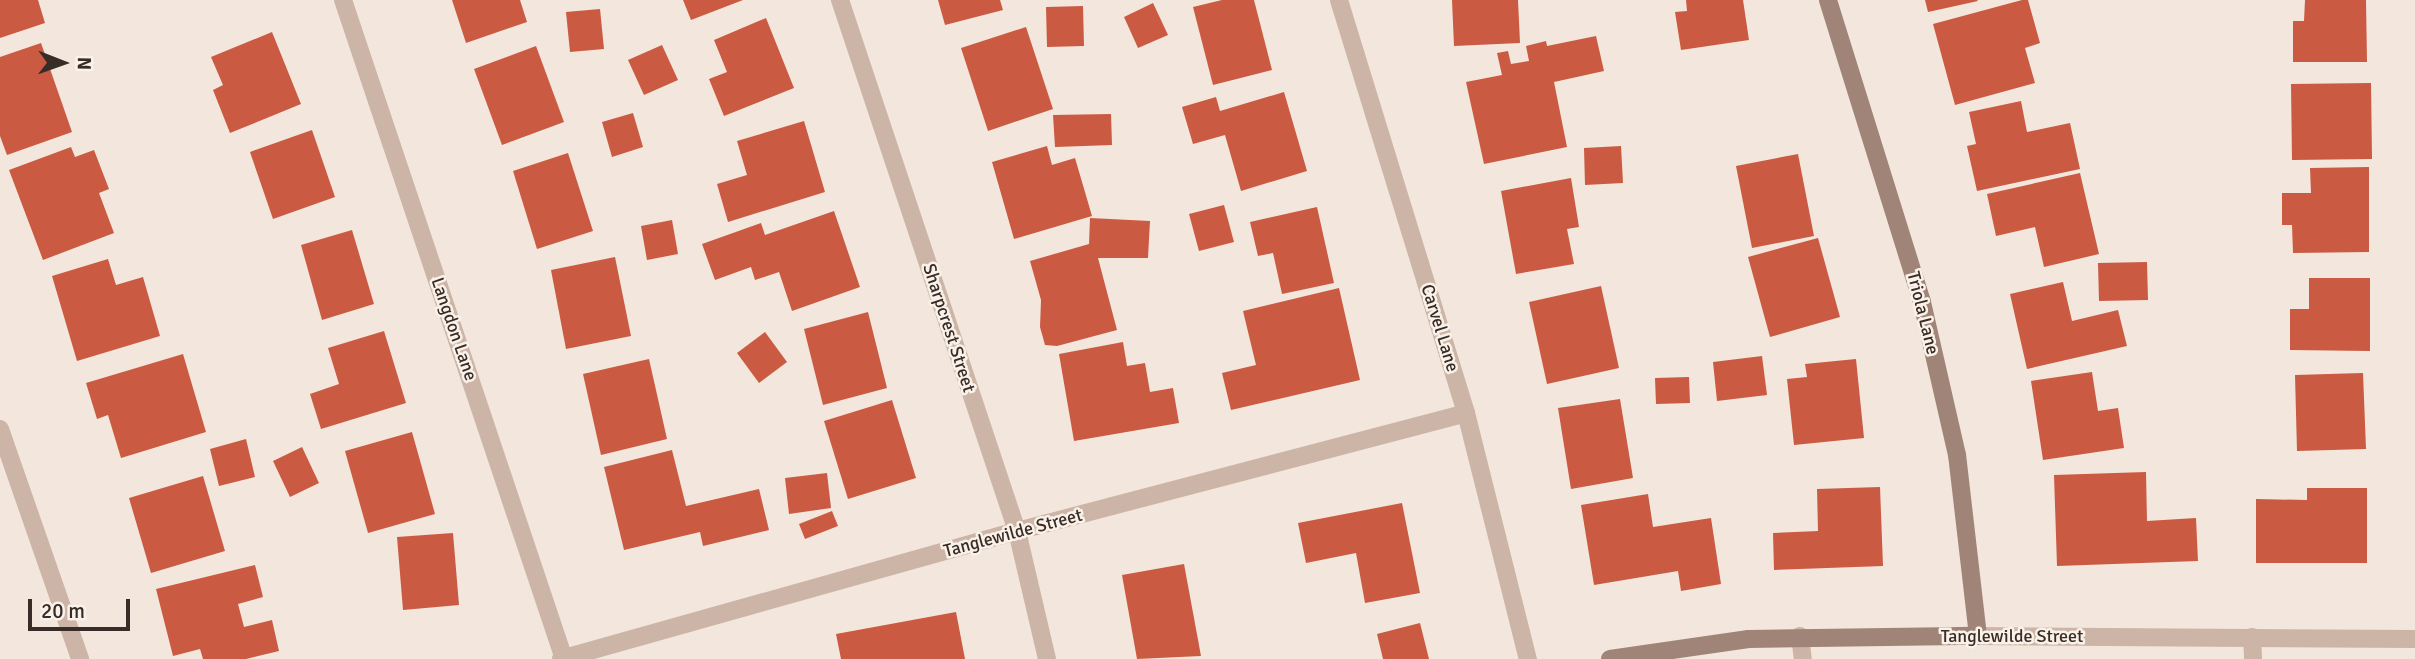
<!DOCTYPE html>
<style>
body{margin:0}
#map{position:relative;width:2415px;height:659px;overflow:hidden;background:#f3e6dc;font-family:Signika,sans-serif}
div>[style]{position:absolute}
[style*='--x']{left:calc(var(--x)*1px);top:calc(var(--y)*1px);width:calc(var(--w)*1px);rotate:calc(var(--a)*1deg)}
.building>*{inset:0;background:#cb5a42}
.lane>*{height:18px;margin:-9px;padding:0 9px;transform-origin:9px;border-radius:9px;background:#ccb5a7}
.street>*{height:18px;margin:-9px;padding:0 9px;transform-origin:9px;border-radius:9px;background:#ccb5a7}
.secondary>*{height:18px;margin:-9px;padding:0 9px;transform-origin:9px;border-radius:9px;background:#a08478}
span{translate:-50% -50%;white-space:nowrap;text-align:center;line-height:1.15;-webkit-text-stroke:5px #faf1e8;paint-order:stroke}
.street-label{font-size:18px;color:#382c28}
.north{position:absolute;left:28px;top:28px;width:70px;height:70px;-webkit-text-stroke:5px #faf1e8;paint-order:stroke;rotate:91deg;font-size:19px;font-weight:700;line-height:28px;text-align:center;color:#382c28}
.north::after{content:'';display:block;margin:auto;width:24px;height:32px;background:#382c28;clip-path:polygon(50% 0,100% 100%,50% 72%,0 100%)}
.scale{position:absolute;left:28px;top:599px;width:102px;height:32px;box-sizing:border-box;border:4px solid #382c28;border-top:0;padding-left:9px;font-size:21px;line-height:24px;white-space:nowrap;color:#382c28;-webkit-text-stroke:5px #faf1e8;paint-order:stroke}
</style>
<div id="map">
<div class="building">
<div style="clip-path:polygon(0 0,38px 0,45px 23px,0 38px)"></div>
<div style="clip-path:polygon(452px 0,520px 0,527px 22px,466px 43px)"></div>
<div style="clip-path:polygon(683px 0,743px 0,691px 20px)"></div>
<div style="clip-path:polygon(938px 0,1000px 0,1003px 10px,945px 25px)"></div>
<div style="clip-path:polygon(1222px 0,1254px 0,1272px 70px,1213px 85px,1193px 7px)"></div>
<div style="clip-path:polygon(1452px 0,1518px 0,1520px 43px,1454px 46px)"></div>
<div style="clip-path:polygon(1686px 0,1743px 0,1749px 40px,1681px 50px,1675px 12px,1687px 11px)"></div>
<div style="clip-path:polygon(1925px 0,1977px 0,1978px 1px,1928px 12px)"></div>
<div style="clip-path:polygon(2022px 0,2028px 0,2040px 43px,2025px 48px,2035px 83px,1955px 105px,1933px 24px)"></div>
<div style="clip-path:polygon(2305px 0,2366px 0,2367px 62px,2293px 62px,2293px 21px,2304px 21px)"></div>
<div style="clip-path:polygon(1153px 3px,1168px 35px,1138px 48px,1124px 17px)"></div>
<div style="clip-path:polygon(1083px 6px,1084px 46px,1047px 47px,1046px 7px)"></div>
<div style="clip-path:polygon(600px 9px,604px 49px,570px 52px,566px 12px)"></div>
<div style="clip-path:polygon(766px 18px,794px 88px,724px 116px,709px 79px,727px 72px,714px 40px)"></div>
<div style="clip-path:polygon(1026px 27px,1053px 109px,988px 131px,961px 48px)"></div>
<div style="clip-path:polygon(272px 32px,301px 104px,230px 133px,213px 90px,223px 85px,211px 57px)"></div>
<div style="clip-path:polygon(1596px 36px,1604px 71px,1554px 82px,1567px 147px,1484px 164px,1466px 82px,1502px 75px,1497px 53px,1508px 51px,1511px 64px,1529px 61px,1526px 46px,1546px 41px,1547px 46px)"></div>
<div style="clip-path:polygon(41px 43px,72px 132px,7px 155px,0 136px,0 57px)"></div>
<div style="clip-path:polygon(662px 45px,678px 80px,644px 95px,628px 60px)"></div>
<div style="clip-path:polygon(536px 46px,564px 122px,502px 145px,474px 69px)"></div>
<div style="clip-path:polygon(2371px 83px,2372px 159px,2292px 160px,2291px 84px)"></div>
<div style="clip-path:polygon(1284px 92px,1307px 171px,1241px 191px,1225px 135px,1193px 144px,1182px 107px,1216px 97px,1220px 111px)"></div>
<div style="clip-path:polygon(2021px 101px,2027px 132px,2070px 123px,2080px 169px,1977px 191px,1967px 146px,1976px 144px,1969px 112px)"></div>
<div style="clip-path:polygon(633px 113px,643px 147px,612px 157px,602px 122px)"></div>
<div style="clip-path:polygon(1111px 114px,1112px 145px,1055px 147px,1053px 115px)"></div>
<div style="clip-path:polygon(804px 121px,825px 192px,728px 222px,717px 184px,747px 175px,737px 141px)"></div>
<div style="clip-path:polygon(312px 130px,335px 197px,273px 219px,250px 152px)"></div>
<div style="clip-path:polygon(1047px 146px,1052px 165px,1075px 158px,1092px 216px,1014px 239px,992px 162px)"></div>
<div style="clip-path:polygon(1621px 146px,1623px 183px,1585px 185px,1584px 148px)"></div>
<div style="clip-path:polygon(71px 147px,75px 157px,94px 150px,109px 189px,99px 193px,114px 233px,43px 260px,9px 170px)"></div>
<div style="clip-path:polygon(568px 153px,593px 231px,537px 249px,513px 171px)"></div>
<div style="clip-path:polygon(1798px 154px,1814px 236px,1752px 248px,1736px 166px)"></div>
<div style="clip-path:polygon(2369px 167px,2369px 252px,2293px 253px,2292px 225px,2282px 225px,2282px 193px,2311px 193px,2310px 168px)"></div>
<div style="clip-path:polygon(2080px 173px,2099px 254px,2044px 267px,2035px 227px,1996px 236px,1987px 194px)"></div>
<div style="clip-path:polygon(1571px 178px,1579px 227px,1567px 229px,1574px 264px,1516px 274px,1501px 191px)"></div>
<div style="clip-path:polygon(1224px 205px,1234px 242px,1199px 251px,1189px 214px)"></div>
<div style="clip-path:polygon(1317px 207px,1334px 283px,1282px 294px,1273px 253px,1258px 256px,1250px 222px)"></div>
<div style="clip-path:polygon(834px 211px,860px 287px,792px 311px,779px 272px,755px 280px,751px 267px,715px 280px,702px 244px,761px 223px,765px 235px)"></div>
<div style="clip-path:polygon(1090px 218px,1150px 221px,1148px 258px,1098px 258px,1117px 330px,1057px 346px,1045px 345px,1040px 327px,1041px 300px,1030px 261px,1089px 244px)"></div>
<div style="clip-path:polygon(672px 220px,678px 254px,647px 260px,641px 226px)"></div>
<div style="clip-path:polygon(352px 230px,374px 304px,322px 320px,301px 245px)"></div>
<div style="clip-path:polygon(1818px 238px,1840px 317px,1770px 337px,1748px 257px)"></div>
<div style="clip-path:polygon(615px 257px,631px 336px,566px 349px,551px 270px)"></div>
<div style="clip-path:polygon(108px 259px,116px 285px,143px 277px,160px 336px,77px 361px,52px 276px)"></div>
<div style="clip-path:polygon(2147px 262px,2148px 300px,2099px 301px,2098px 263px)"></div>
<div style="clip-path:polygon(2309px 278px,2370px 278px,2370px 351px,2290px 350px,2290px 309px,2309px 309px)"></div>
<div style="clip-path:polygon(2063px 282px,2072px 321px,2118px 310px,2127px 346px,2027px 369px,2010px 294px)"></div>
<div style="clip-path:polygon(1601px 286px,1619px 368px,1547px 384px,1529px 302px)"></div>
<div style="clip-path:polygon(1339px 288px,1360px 380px,1231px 410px,1222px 373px,1256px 365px,1243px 311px)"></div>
<div style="clip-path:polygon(868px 312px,887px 388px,823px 405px,804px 329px)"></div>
<div style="clip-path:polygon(384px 331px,406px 403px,321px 429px,310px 394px,339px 384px,328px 348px)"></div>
<div style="clip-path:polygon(765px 332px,787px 362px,759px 383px,737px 353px)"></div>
<div style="clip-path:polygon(1123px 342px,1127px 366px,1145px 363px,1150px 392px,1173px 388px,1179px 423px,1074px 441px,1059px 354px)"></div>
<div style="clip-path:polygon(183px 354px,206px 432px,121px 458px,108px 415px,97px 419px,86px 383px)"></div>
<div style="clip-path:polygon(1762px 356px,1767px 395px,1717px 401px,1713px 362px)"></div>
<div style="clip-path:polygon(649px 359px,667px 439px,601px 455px,583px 374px)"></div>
<div style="clip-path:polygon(1856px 359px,1864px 438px,1794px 445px,1787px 379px,1807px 377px,1805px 364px)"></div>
<div style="clip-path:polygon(2092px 372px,2098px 411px,2118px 408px,2124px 448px,2043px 460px,2031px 381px)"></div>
<div style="clip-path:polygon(2363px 373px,2366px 449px,2297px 451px,2295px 375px)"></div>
<div style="clip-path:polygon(1689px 377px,1690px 403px,1656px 404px,1655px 378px)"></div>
<div style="clip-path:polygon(1620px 399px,1633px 478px,1571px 489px,1558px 408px)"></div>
<div style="clip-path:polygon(892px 400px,916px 478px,848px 499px,824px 421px)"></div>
<div style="clip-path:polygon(412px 432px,435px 514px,368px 533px,345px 451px)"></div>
<div style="clip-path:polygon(246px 439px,255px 477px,219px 486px,210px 449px)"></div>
<div style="clip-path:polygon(302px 447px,319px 483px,290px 497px,273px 461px)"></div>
<div style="clip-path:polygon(672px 450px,686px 506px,759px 489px,769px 530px,703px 546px,700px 532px,624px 550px,604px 467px)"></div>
<div style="clip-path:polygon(2146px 472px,2147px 521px,2196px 518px,2198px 561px,2057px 566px,2054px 475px)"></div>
<div style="clip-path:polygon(827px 473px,831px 508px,789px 514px,785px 478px)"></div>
<div style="clip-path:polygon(203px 476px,225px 551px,151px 573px,129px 498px)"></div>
<div style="clip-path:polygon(1880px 487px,1883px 566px,1774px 570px,1773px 533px,1818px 531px,1817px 489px)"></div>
<div style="clip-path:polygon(2307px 488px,2367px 488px,2367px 563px,2256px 563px,2256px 499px,2307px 500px)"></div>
<div style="clip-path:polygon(1648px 494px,1653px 527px,1711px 518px,1721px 584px,1681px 591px,1678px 571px,1594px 585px,1581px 505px)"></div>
<div style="clip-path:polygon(1402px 503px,1420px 593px,1365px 603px,1356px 553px,1306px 563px,1298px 523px)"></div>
<div style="clip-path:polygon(832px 511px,838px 526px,805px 539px,799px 524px)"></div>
<div style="clip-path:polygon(453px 533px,459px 605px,403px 610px,397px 537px)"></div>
<div style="clip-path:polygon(1184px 564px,1201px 656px,1137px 659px,1122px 575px)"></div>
<div style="clip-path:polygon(255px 565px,263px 597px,238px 604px,244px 627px,272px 620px,279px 651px,246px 659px,203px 659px,200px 649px,173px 656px,156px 589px)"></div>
<div style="clip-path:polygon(956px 612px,965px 659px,841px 659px,836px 634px)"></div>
<div style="clip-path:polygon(1420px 623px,1429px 659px,1383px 659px,1377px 634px)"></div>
</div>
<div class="lane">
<div style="--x:1800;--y:636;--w:23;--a:83"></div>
</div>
<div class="street">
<div style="--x:343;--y:0;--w:695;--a:71.46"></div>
<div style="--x:840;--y:0;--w:560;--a:71.57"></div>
<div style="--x:1017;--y:531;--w:131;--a:76.8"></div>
<div style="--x:1339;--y:0;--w:432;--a:72.9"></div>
<div style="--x:1466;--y:413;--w:254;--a:75.9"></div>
<div style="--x:0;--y:429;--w:244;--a:70.8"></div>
<div style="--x:1978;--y:636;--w:437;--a:0.4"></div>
<div style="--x:2252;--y:637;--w:22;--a:87"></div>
<div style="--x:561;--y:659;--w:474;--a:-15.7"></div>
<div style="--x:1017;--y:531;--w:464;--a:-14.7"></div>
</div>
<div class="secondary">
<div style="--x:1610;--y:659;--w:140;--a:-8.2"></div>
<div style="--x:1749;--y:639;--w:229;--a:-0.8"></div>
<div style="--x:1978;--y:636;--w:182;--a:-96.6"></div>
<div style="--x:1957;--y:455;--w:157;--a:-102.9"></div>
<div style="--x:1922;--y:302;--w:316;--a:-107.3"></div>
</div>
<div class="street-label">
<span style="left:1923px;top:313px;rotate:76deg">Triola Lane</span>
<span style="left:949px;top:328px;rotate:72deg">Sharpcrest Street</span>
<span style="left:1440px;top:328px;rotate:73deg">Carvel Lane</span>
<span style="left:454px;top:329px;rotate:71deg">Langdon Lane</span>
<span style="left:1013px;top:533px;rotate:-15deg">Tanglewilde Street</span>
<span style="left:2012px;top:636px">Tanglewilde Street</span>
</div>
<div class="north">N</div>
<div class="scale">20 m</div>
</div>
